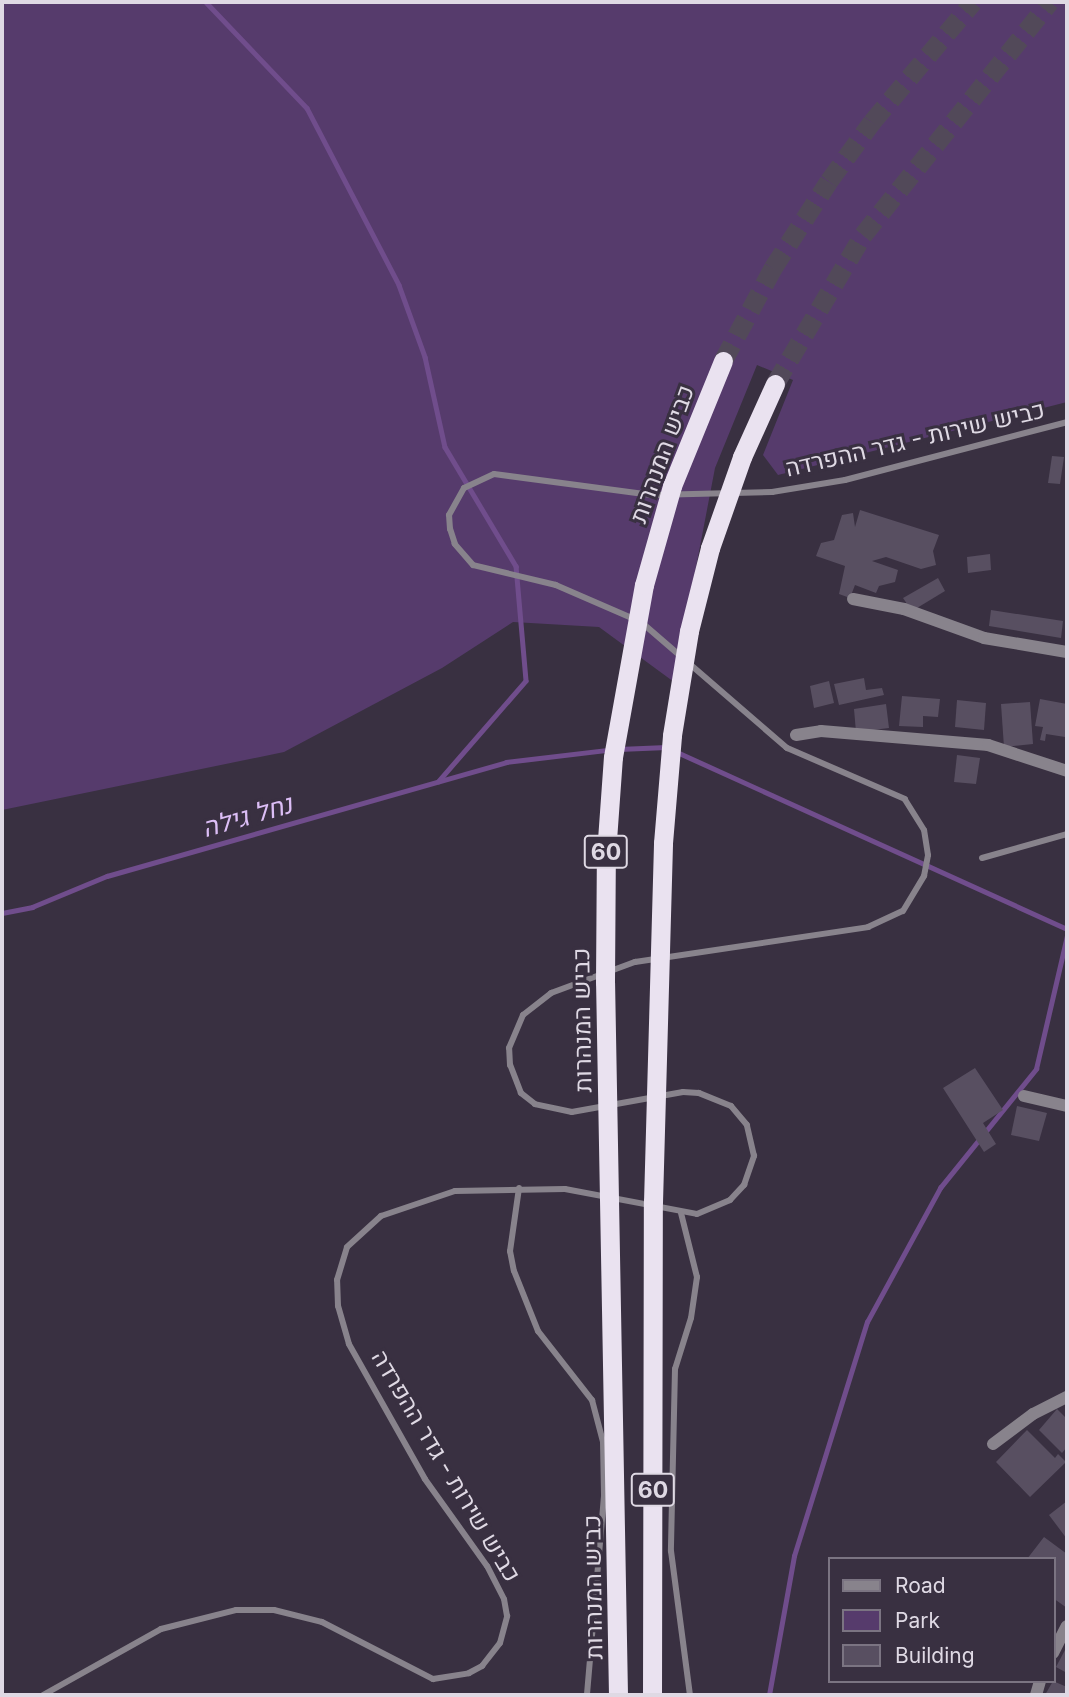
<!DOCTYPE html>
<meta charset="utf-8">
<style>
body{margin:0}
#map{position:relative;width:1069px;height:1697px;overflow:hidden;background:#393041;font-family:Inter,Heebo,sans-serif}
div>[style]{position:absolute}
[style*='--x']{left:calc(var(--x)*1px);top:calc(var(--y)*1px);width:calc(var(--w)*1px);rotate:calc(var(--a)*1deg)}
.green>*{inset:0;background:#563b6c}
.stream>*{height:4.5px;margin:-2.25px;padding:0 2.25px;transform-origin:2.25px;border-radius:2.25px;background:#704d8c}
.building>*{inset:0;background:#584f61}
.trunk-tunnel>*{height:19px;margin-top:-9.5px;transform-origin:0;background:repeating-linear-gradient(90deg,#524959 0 19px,transparent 0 29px)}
.service>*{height:6px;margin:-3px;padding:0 3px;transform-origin:3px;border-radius:3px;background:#88838c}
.minor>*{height:12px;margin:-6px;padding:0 6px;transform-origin:6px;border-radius:6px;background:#88838c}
.trunk>*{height:19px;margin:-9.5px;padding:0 9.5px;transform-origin:9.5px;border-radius:9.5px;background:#eae2f0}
span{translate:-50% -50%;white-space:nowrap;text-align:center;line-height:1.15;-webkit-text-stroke:6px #393041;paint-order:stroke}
.shield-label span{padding:2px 5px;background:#393041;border:2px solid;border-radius:5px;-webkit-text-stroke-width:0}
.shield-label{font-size:23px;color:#dfd9e4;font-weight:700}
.street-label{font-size:24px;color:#dfd9e4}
.water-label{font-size:26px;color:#dcbef6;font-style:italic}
.frame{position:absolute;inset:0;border:4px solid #dfd9e4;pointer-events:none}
.legend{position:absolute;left:828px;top:1557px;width:228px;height:126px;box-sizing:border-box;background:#393041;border:2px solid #7b7482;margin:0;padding:9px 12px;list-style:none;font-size:21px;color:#dfd9e4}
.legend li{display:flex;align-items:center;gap:14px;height:35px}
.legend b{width:35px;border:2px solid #7b7482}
</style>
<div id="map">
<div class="green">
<div style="clip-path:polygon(2px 2px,1067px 2px,1067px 402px,778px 475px,763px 455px,793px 380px,757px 365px,715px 468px,674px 682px,599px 627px,513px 622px,442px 668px,284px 752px,2px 810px)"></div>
</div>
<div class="stream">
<div style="--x:206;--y:2;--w:146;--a:46.4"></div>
<div style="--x:307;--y:108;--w:199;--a:62.5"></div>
<div style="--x:399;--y:285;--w:77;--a:70.1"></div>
<div style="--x:425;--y:357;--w:92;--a:77.5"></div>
<div style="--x:445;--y:447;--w:139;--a:59.2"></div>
<div style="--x:516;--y:566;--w:115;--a:85"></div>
<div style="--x:526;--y:681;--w:133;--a:131"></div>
<div style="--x:619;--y:749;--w:47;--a:-2.4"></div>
<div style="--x:677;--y:752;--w:428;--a:24.4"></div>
<div style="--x:2;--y:913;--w:31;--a:-11"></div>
<div style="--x:32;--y:907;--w:81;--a:-22.5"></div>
<div style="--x:107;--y:876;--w:415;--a:-15.9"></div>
<div style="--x:506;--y:762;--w:102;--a:-6.8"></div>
<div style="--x:769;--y:1695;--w:141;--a:-79.8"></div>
<div style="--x:794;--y:1556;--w:245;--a:-72.7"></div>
<div style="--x:867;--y:1322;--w:153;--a:-61.4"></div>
<div style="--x:940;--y:1188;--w:153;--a:-51.1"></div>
<div style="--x:1036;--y:1069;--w:137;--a:-76.9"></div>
</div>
<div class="building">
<div style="clip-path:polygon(1052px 456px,1064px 457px,1060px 484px,1048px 483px)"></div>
<div style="clip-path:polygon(860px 510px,939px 535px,933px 551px,936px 565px,921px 569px,886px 557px,872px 561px,898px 570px,895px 582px,879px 586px,876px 593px,855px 585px,850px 598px,839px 594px,845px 566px,816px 556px,821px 543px,834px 540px,842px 515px,853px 513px,855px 527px)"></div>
<div style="clip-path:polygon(990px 554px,991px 570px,968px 573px,967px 557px)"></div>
<div style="clip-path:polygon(938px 578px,945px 591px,912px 611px,903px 598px)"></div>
<div style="clip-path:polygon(991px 610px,1063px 621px,1061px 638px,989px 626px)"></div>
<div style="clip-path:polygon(864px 678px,866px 690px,882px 688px,884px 695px,839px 705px,834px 684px)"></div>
<div style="clip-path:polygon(829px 681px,834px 703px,814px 708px,810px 686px)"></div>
<div style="clip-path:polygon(902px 696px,940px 699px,938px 717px,923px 716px,923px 727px,899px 726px)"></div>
<div style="clip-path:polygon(1040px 699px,1067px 704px,1065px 737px,1046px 734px,1045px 741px,1040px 740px,1043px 727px,1035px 726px)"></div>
<div style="clip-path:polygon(957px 700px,986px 703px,984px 730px,955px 727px)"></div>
<div style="clip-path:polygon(1030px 702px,1033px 744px,1004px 747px,1001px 704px)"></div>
<div style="clip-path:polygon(886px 704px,889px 728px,856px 732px,854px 709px)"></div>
<div style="clip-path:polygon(957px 755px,980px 758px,976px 784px,954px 782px)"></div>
<div style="clip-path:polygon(975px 1068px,1003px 1110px,983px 1123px,996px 1144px,984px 1152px,943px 1088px)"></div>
<div style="clip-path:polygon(1017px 1106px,1047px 1113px,1039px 1141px,1011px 1135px)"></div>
<div style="clip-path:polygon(1057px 1409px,1067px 1419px,1067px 1447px,1062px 1453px,1039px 1430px)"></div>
<div style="clip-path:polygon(1027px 1430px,1055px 1458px,1058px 1454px,1066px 1462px,1030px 1497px,996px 1462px)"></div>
<div style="clip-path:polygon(1067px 1501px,1067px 1539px,1049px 1515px)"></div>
<div style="clip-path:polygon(1044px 1537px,1067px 1554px,1067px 1608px,1053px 1598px,1053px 1559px,1027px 1559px)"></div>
<div style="clip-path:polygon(1065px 1650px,1067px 1651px,1067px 1673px,1056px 1667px)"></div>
<div style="clip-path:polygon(1053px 1681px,1067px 1687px,1067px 1695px,1045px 1695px)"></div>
</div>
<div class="trunk-tunnel">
<div style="--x:723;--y:361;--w:106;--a:-61.7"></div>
<div style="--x:773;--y:268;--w:103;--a:-57.2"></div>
<div style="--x:829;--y:181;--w:73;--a:-53.9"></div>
<div style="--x:872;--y:122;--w:157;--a:-49.9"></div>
<div style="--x:775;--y:384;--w:173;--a:-59.4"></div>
<div style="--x:863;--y:235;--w:299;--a:-51.3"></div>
</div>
<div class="service">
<div style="--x:982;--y:858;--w:88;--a:-15.8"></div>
<div style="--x:519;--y:1188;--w:64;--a:98.1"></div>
<div style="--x:510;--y:1251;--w:20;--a:79"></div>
<div style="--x:514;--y:1271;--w:65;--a:68.2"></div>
<div style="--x:538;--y:1331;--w:88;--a:52"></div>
<div style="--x:592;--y:1400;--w:43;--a:75.3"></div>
<div style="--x:603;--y:1442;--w:54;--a:88.9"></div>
<div style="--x:604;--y:1496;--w:200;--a:94.9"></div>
<div style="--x:681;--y:1213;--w:66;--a:76"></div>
<div style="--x:697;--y:1277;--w:41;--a:98.3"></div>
<div style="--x:691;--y:1318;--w:53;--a:107.4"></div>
<div style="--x:675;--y:1369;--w:182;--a:91.3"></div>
<div style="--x:671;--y:1551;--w:145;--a:82.5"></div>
<div style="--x:43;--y:1695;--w:135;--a:-29.2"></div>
<div style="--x:161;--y:1629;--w:77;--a:-14.2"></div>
<div style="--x:236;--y:1610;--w:38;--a:0"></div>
<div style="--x:274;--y:1610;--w:49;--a:14"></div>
<div style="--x:322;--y:1622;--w:125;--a:27.2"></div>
<div style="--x:433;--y:1679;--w:36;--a:-9"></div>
<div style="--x:469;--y:1673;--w:15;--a:-28"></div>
<div style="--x:482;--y:1666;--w:29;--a:-52"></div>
<div style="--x:500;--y:1643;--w:28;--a:-75"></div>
<div style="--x:507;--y:1616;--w:17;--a:-100"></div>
<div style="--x:504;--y:1599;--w:37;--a:-117"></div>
<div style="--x:487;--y:1566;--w:107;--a:-125.5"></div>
<div style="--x:425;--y:1479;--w:155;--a:-119.4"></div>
<div style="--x:349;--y:1344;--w:40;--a:-106"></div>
<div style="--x:338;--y:1306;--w:26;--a:-92"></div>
<div style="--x:337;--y:1280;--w:34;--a:-73"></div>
<div style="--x:347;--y:1247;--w:46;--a:-42.4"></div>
<div style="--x:381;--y:1216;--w:78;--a:-18.7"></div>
<div style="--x:455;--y:1191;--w:110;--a:-1"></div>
<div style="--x:565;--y:1189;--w:134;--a:10.7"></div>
<div style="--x:697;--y:1214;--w:36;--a:-23"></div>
<div style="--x:730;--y:1200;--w:21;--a:-47"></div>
<div style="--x:744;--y:1185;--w:31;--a:-71"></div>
<div style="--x:754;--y:1156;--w:32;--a:-103"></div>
<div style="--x:747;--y:1125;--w:25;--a:-130"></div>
<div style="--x:731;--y:1106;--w:35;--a:-158"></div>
<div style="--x:699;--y:1093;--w:16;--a:-176"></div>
<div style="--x:683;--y:1092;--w:113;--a:169.8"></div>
<div style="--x:572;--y:1112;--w:38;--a:-168"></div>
<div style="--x:535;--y:1104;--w:18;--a:-142"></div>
<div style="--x:521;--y:1093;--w:30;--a:-111"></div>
<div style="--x:510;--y:1065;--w:17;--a:-93"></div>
<div style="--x:509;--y:1048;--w:36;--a:-67"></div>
<div style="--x:523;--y:1015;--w:36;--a:-38"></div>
<div style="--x:551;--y:993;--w:90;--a:-20.3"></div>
<div style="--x:635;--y:962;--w:236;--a:-8.5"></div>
<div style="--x:868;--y:927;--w:38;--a:-25"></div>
<div style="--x:903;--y:911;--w:41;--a:-59"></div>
<div style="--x:924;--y:876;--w:21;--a:-79"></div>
<div style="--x:928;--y:855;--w:25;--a:-99"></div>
<div style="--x:924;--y:830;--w:36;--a:-122"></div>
<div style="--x:905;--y:799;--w:129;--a:-156.6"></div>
<div style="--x:787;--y:748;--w:193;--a:-139.2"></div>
<div style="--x:641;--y:622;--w:93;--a:-156.5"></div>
<div style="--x:556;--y:585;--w:85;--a:-166.5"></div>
<div style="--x:473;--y:565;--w:28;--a:-131"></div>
<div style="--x:455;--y:544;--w:16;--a:-108"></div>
<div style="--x:450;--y:529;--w:14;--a:-94"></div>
<div style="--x:449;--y:515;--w:31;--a:-61"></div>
<div style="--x:464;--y:488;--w:33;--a:-25"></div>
<div style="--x:494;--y:474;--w:159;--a:7.6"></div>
<div style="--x:652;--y:495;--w:120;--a:-1.4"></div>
<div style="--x:772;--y:492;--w:74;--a:-9.3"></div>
<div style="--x:845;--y:480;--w:229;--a:-14.6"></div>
</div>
<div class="minor">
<div style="--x:853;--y:599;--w:52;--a:11.1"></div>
<div style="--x:904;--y:609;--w:85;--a:19.9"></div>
<div style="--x:984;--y:638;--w:84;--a:9.6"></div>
<div style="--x:796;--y:735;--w:25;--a:-9"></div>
<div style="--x:821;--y:731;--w:168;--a:4.8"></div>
<div style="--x:988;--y:745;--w:83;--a:18.2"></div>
<div style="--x:1024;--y:1096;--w:44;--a:13.1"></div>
<div style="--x:993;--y:1444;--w:50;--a:-36.9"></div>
<div style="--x:1033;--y:1414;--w:38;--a:-27"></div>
<div style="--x:1053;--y:1653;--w:30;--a:-63"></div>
<div style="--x:1036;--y:1695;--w:15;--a:-74"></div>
</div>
<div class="trunk">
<div style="--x:618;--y:1695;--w:713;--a:-91.04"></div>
<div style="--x:605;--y:982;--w:128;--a:-89.6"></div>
<div style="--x:606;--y:854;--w:97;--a:-85.9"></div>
<div style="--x:613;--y:757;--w:175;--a:-79.8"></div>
<div style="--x:644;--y:585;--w:103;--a:-74.2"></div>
<div style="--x:672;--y:486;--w:135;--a:-67.8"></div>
<div style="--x:652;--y:1695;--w:493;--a:-89.9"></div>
<div style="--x:653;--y:1202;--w:359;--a:-88.4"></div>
<div style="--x:663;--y:843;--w:108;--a:-85.2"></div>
<div style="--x:672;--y:735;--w:105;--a:-80.7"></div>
<div style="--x:689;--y:631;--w:86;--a:-75.8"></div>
<div style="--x:710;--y:548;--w:96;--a:-70.6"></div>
<div style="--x:742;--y:457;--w:80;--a:-65.7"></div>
</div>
<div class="shield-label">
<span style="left:606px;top:852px">60</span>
<span style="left:653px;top:1490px">60</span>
</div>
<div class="street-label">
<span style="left:915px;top:439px;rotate:-13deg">כביש שירות - גדר ההפרדה</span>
<span style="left:662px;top:454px;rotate:-70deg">כביש המנהרות</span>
<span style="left:582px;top:1020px;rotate:-91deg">כביש המנהרות</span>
<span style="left:446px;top:1466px;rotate:59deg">כביש שירות - גדר ההפרדה</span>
<span style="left:593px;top:1587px;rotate:-91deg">כביש המנהרות</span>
</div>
<div class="water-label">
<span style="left:247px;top:816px;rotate:-16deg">נחל גילה</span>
</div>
<div class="frame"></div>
<ul class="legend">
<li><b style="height:9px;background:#88838c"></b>Road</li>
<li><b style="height:19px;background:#563b6c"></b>Park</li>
<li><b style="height:19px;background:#584f61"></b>Building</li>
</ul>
</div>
